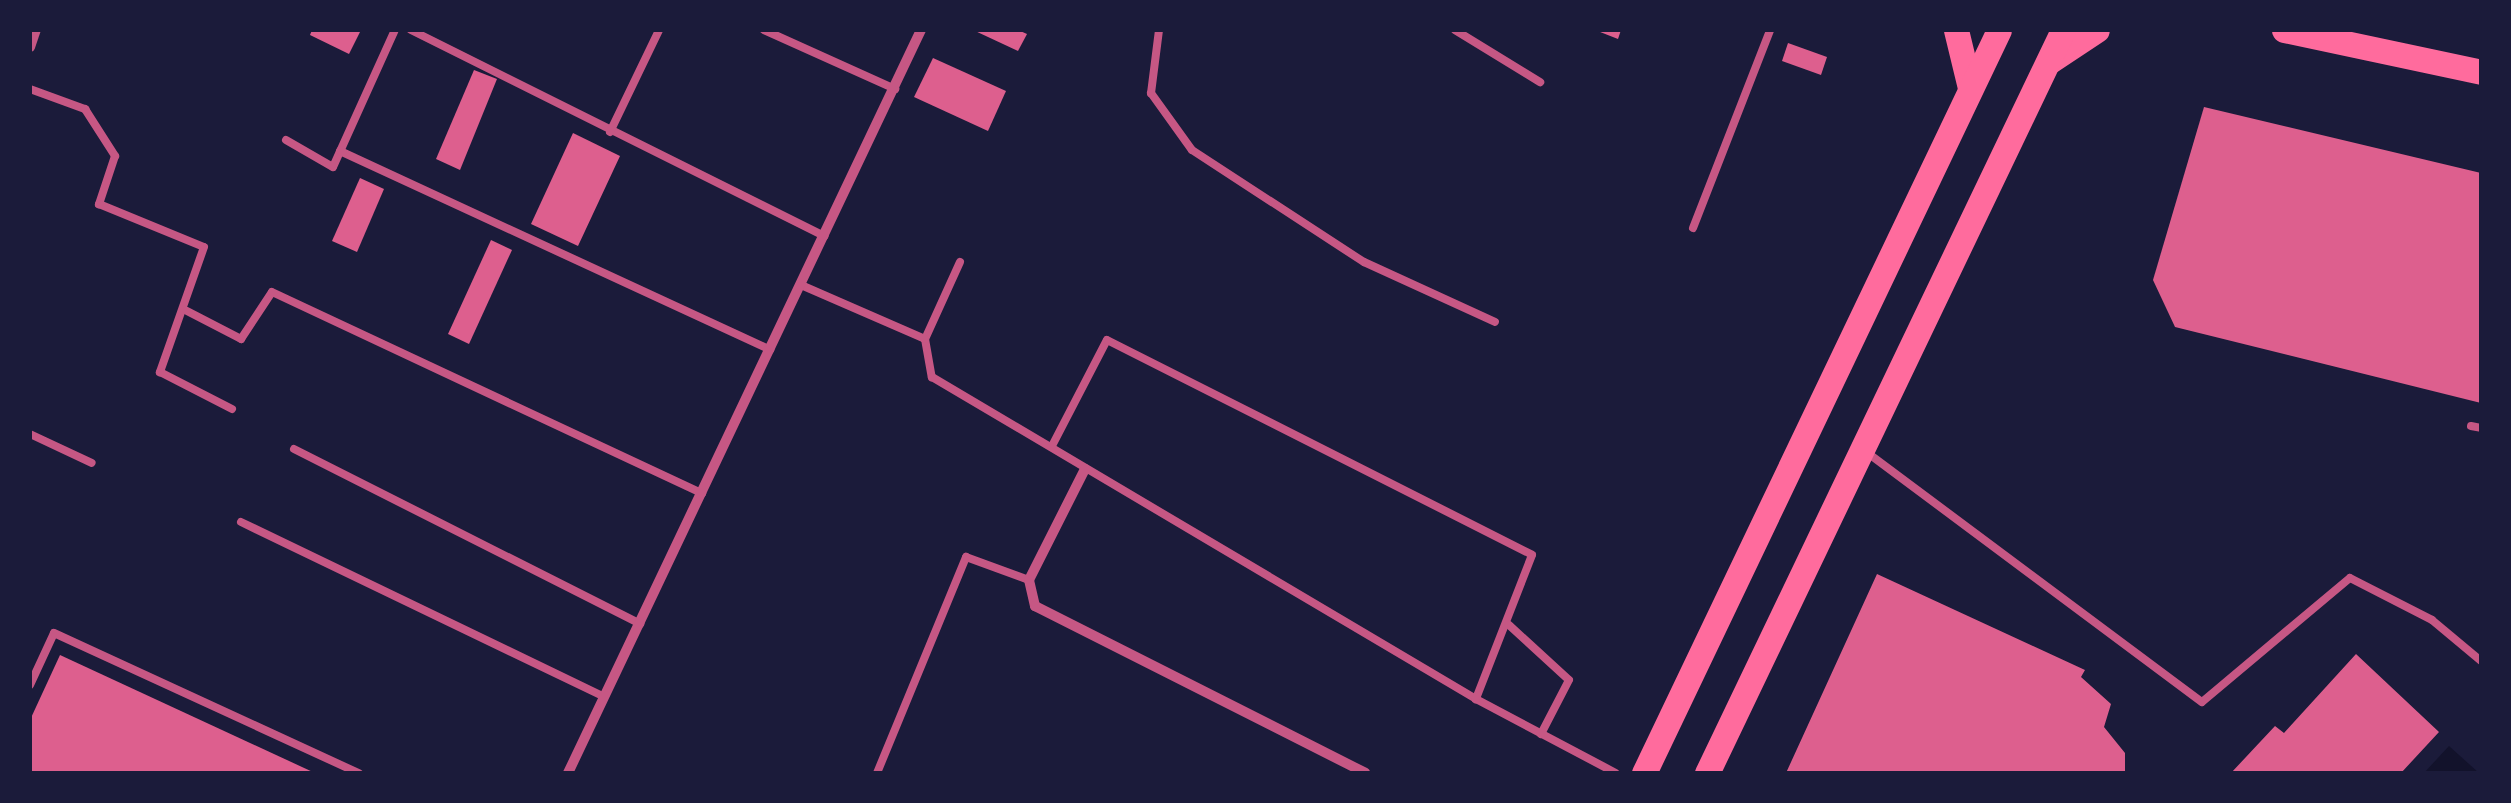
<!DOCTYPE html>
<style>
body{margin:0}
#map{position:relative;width:2511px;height:803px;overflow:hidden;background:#1b1b3a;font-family:"Asap Condensed",sans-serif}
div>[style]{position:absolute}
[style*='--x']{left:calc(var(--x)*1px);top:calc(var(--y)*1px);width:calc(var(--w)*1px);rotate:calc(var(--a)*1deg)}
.water>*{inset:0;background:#12122b}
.building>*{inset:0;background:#dd5f8e}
.service>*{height:8px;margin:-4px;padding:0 4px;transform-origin:4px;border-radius:4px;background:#c65784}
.minor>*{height:10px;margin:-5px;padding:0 5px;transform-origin:5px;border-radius:5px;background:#c65784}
.primary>*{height:25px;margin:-12.5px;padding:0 12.5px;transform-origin:12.5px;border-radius:12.5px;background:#ff6b9d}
span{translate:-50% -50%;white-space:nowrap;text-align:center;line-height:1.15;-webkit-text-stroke:10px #1b1b3a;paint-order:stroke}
.frame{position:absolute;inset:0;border:32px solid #1b1b3a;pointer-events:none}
</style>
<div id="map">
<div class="water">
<div style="clip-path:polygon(2449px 746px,2479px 773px,2424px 773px)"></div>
</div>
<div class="building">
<div style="clip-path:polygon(312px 30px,361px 30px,349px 54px,310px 35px)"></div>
<div style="clip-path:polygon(973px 30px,1018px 30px,1027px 34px,1018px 51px)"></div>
<div style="clip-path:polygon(1595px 30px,1621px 30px,1618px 39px)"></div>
<div style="clip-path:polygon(1788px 43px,1827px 57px,1821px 75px,1782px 61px)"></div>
<div style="clip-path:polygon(933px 58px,1006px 91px,988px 131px,914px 97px)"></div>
<div style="clip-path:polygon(474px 70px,497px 79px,460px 170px,436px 159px)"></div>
<div style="clip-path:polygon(2204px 107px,2481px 173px,2481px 403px,2175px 327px,2153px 280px)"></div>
<div style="clip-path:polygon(573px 133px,620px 156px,578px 246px,531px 224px)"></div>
<div style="clip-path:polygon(360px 178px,384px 189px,357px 252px,332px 241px)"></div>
<div style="clip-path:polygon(491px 240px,512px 250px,469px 344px,448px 334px)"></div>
<div style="clip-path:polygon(1877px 574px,2085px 670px,2081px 677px,2111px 704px,2104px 727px,2125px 753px,2125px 773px,1786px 773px)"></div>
<div style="clip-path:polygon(2356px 654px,2439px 732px,2401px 773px,2231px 773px,2275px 726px,2284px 733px)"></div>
<div style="clip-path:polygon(60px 655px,315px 773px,30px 773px,30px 720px)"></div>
</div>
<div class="service">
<div style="--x:411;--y:30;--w:462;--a:26.5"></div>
<div style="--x:764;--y:30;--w:144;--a:24.2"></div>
<div style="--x:1159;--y:30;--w:64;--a:97.2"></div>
<div style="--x:1151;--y:93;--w:70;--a:54.3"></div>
<div style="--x:1192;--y:150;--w:205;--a:33.1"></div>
<div style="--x:1364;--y:262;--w:144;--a:24.6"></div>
<div style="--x:1455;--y:30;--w:100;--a:31.5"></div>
<div style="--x:30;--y:89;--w:59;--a:20"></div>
<div style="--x:85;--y:109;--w:56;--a:57.4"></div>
<div style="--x:115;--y:156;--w:51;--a:108.4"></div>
<div style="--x:99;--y:204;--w:113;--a:22.3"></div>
<div style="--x:204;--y:247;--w:133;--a:109.4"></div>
<div style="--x:160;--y:372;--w:81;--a:27.2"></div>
<div style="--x:610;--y:132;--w:113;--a:-64.3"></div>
<div style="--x:286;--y:140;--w:54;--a:29.9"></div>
<div style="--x:333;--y:167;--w:150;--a:-65.7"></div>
<div style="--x:340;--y:151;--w:474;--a:24.8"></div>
<div style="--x:1693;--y:228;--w:212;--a:-68.7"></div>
<div style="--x:960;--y:262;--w:85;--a:114.4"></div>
<div style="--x:925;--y:339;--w:39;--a:80"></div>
<div style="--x:932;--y:377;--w:632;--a:30.62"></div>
<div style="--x:1476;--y:699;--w:158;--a:27.9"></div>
<div style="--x:801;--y:285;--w:135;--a:23.5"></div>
<div style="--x:187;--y:311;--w:61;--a:27.4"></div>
<div style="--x:241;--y:339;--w:56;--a:-56.6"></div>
<div style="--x:272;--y:292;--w:475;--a:25.1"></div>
<div style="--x:2471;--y:426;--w:10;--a:11"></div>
<div style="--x:30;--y:434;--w:68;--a:25.1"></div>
<div style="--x:1053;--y:444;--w:117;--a:-62.6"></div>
<div style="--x:1107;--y:340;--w:476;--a:26.8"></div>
<div style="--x:1532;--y:555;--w:155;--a:111.3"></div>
<div style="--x:294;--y:449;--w:388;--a:26.8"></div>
<div style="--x:1865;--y:451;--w:420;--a:36.7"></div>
<div style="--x:2202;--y:702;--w:193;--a:-40"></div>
<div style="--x:2350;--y:578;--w:92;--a:27.1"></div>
<div style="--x:2432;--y:620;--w:64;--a:39.9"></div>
<div style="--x:241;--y:522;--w:403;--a:25.7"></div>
<div style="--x:1509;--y:625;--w:81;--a:42.5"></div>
<div style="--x:1569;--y:680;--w:61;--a:117.4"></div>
<div style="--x:30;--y:685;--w:57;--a:-65.2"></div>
<div style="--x:54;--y:633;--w:336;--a:24.7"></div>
<div style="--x:877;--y:773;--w:234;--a:-67.6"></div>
<div style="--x:966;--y:557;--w:67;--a:20.1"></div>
</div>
<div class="minor">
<div style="--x:30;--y:47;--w:18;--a:-71"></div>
<div style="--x:1085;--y:469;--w:124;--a:116.8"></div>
<div style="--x:1029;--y:580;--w:27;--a:77"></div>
<div style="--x:1035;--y:606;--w:370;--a:26.8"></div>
<div style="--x:568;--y:773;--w:823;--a:-64.59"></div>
</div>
<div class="primary">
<div style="--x:1956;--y:30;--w:60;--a:76.4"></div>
<div style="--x:2284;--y:30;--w:201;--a:12"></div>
<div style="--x:2050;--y:61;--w:56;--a:-33.4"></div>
<div style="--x:1644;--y:773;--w:823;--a:-64.46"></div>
<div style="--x:1707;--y:773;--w:824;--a:-64.4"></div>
</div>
<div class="frame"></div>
</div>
